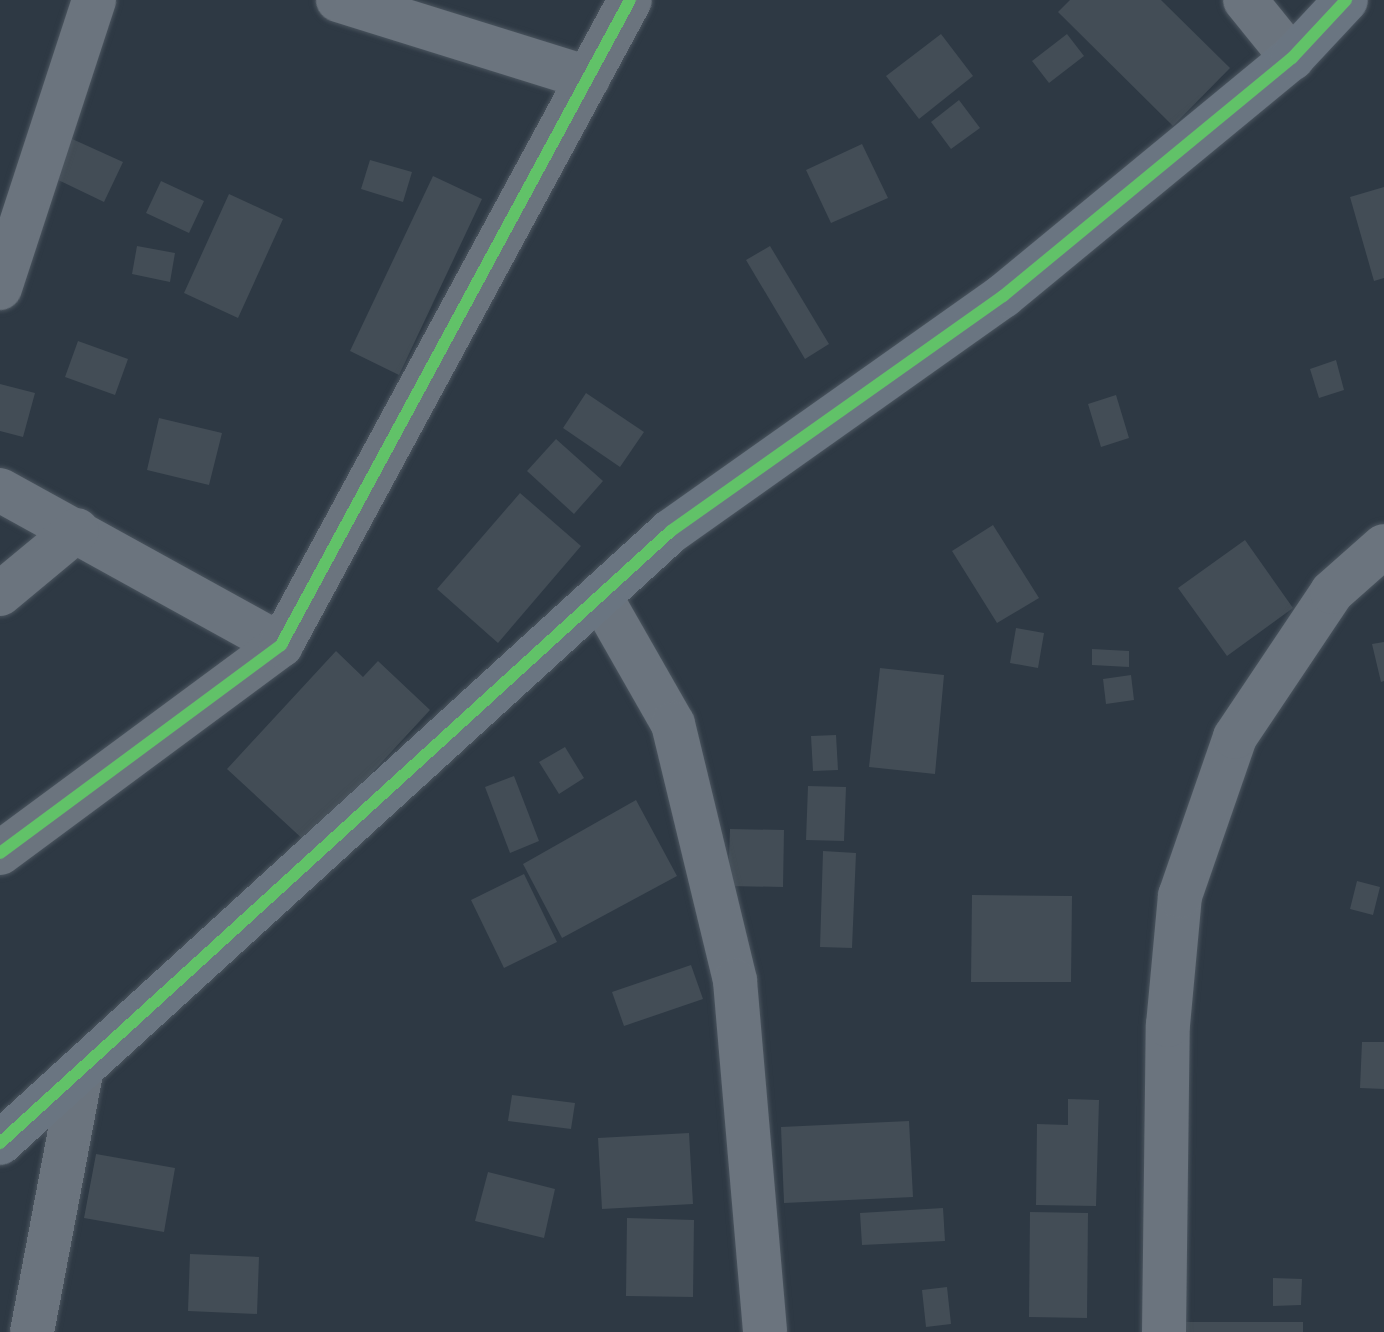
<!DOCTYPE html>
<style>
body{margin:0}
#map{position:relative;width:1384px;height:1332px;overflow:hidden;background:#2e3944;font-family:Georgia,serif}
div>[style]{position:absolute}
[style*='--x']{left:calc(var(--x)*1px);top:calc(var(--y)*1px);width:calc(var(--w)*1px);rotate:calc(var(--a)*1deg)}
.building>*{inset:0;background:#434d56}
.roads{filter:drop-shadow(0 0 2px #4b555f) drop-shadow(0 0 2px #4b555f)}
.street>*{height:44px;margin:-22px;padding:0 22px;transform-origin:22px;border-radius:22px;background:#6b747e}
.secondary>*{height:44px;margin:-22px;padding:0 22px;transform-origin:22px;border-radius:22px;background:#6a7581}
.cycleway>*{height:12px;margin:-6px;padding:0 6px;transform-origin:6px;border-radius:6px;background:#61c268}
span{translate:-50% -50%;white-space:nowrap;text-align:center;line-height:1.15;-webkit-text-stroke:7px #1b2e42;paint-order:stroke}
</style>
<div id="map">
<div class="building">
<div style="clip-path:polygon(1070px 0,1161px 0,1230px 68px,1173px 126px,1058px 12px)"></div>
<div style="clip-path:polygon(941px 34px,973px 76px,919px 119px,886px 76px)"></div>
<div style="clip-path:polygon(1067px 34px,1084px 56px,1049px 83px,1032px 61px)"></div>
<div style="clip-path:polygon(959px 100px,980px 128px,951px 149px,931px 122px)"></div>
<div style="clip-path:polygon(70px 138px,123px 162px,104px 202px,52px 177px)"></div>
<div style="clip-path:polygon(862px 144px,888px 198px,831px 223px,806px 170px)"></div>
<div style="clip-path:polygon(370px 160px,412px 172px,403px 202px,361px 189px)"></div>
<div style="clip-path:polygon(433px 176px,482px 199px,399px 375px,350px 351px)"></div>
<div style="clip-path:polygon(161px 181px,204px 201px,189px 233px,146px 213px)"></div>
<div style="clip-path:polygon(1384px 187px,1384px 278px,1374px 281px,1350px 197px)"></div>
<div style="clip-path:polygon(229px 194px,283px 219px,238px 318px,184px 293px)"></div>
<div style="clip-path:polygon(137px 246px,175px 253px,170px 282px,132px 274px)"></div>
<div style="clip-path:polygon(770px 246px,829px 344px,805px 359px,746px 260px)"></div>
<div style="clip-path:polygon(78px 341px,128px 359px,115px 395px,65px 377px)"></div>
<div style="clip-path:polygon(1336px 360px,1344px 390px,1319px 398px,1310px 369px)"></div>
<div style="clip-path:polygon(0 384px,35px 393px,23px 437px,0 431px)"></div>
<div style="clip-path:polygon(586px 393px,644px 432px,620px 467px,563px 428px)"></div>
<div style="clip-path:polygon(1116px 395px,1129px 438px,1101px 447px,1088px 404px)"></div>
<div style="clip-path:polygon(159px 418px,222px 433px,209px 485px,147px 470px)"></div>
<div style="clip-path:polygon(556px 439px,603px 481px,574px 514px,527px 471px)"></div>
<div style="clip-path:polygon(520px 493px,581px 546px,498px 643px,437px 589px)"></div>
<div style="clip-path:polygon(993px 525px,1039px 598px,997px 623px,952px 551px)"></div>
<div style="clip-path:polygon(1245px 540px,1293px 608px,1227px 656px,1178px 588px)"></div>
<div style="clip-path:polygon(1016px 628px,1044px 633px,1038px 668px,1010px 663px)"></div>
<div style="clip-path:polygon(1384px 642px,1384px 681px,1381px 682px,1372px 644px)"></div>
<div style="clip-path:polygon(1092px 649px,1129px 651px,1129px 667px,1092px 665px)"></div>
<div style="clip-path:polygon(336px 651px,363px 677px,378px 661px,430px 710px,307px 843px,227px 769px)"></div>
<div style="clip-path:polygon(880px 668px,944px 675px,935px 774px,869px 767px)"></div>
<div style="clip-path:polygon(1131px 675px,1134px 700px,1106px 704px,1103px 679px)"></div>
<div style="clip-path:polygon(836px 735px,838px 770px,813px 771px,811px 736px)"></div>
<div style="clip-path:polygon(565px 747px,584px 778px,559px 794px,539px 762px)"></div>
<div style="clip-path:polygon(514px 776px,539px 841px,510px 853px,485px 787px)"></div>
<div style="clip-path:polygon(808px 786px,846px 787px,844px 841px,806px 840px)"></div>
<div style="clip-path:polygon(636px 800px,677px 876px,562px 938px,523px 864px)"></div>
<div style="clip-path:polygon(730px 829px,784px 830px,783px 887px,728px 886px)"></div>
<div style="clip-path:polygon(823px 851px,856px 853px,852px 948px,820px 947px)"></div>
<div style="clip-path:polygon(524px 874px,557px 942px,504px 968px,471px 900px)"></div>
<div style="clip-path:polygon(1357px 881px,1380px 887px,1373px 915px,1350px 909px)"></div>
<div style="clip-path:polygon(972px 895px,1072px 896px,1071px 982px,971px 982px)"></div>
<div style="clip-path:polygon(691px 965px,703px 999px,624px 1026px,612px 992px)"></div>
<div style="clip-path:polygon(1362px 1042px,1384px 1042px,1384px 1089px,1360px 1088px)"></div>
<div style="clip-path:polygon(512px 1095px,575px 1103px,571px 1129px,508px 1121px)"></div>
<div style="clip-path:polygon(1068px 1099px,1099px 1100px,1096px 1206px,1036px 1205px,1037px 1124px,1068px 1125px)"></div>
<div style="clip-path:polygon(909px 1121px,913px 1197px,784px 1203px,781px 1127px)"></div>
<div style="clip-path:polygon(689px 1133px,693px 1204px,602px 1209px,598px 1138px)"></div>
<div style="clip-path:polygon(96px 1154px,175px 1168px,164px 1232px,84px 1218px)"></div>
<div style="clip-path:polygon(488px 1172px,555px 1189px,544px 1238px,475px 1221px)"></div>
<div style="clip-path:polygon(943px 1208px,945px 1241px,862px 1245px,860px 1213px)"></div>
<div style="clip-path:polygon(1030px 1212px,1088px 1213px,1087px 1318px,1029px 1317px)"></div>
<div style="clip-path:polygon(627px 1218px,694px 1220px,693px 1297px,626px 1296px)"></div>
<div style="clip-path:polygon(190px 1254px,259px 1257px,257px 1314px,188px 1311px)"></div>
<div style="clip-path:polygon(1273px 1278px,1302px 1279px,1301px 1305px,1273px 1306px)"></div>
<div style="clip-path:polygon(947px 1287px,951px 1324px,926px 1327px,922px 1290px)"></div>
<div style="clip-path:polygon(1175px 1322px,1303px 1322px,1303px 1332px,1174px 1332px)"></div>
</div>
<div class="roads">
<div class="street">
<div style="--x:338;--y:0;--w:262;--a:17.3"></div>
<div style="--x:1245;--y:0;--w:75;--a:51"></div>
<div style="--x:0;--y:288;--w:303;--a:-71.9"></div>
<div style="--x:0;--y:490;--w:321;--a:28.9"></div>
<div style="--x:0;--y:594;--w:100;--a:-39.7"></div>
<div style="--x:600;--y:596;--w:147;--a:60.3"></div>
<div style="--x:673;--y:724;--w:264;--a:76.4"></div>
<div style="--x:735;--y:981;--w:352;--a:85.1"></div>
<div style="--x:0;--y:853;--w:350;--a:-36.5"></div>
<div style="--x:281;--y:645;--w:733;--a:-61.58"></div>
<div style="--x:32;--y:1332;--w:265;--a:-79.3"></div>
<div style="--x:1164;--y:1332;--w:307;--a:-89.3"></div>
<div style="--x:1168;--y:1025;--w:130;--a:-84.7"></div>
<div style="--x:1180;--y:896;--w:168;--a:-70.9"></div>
<div style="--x:1235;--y:737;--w:174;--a:-56.2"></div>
<div style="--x:1332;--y:592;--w:69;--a:-41.5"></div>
</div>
<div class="secondary">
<div style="--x:0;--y:1143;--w:908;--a:-42.37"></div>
<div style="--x:671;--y:531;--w:407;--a:-35.3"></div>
<div style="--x:1003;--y:296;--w:374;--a:-39.5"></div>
<div style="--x:1292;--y:58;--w:79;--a:-47"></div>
</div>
</div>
<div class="cycleway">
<div style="--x:0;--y:853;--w:350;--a:-36.5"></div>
<div style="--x:281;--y:645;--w:733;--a:-61.58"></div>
<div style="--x:0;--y:1143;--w:908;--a:-42.37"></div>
<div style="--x:671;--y:531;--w:407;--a:-35.3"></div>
<div style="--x:1003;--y:296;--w:374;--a:-39.5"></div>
<div style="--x:1292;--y:58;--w:79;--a:-47"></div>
</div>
</div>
